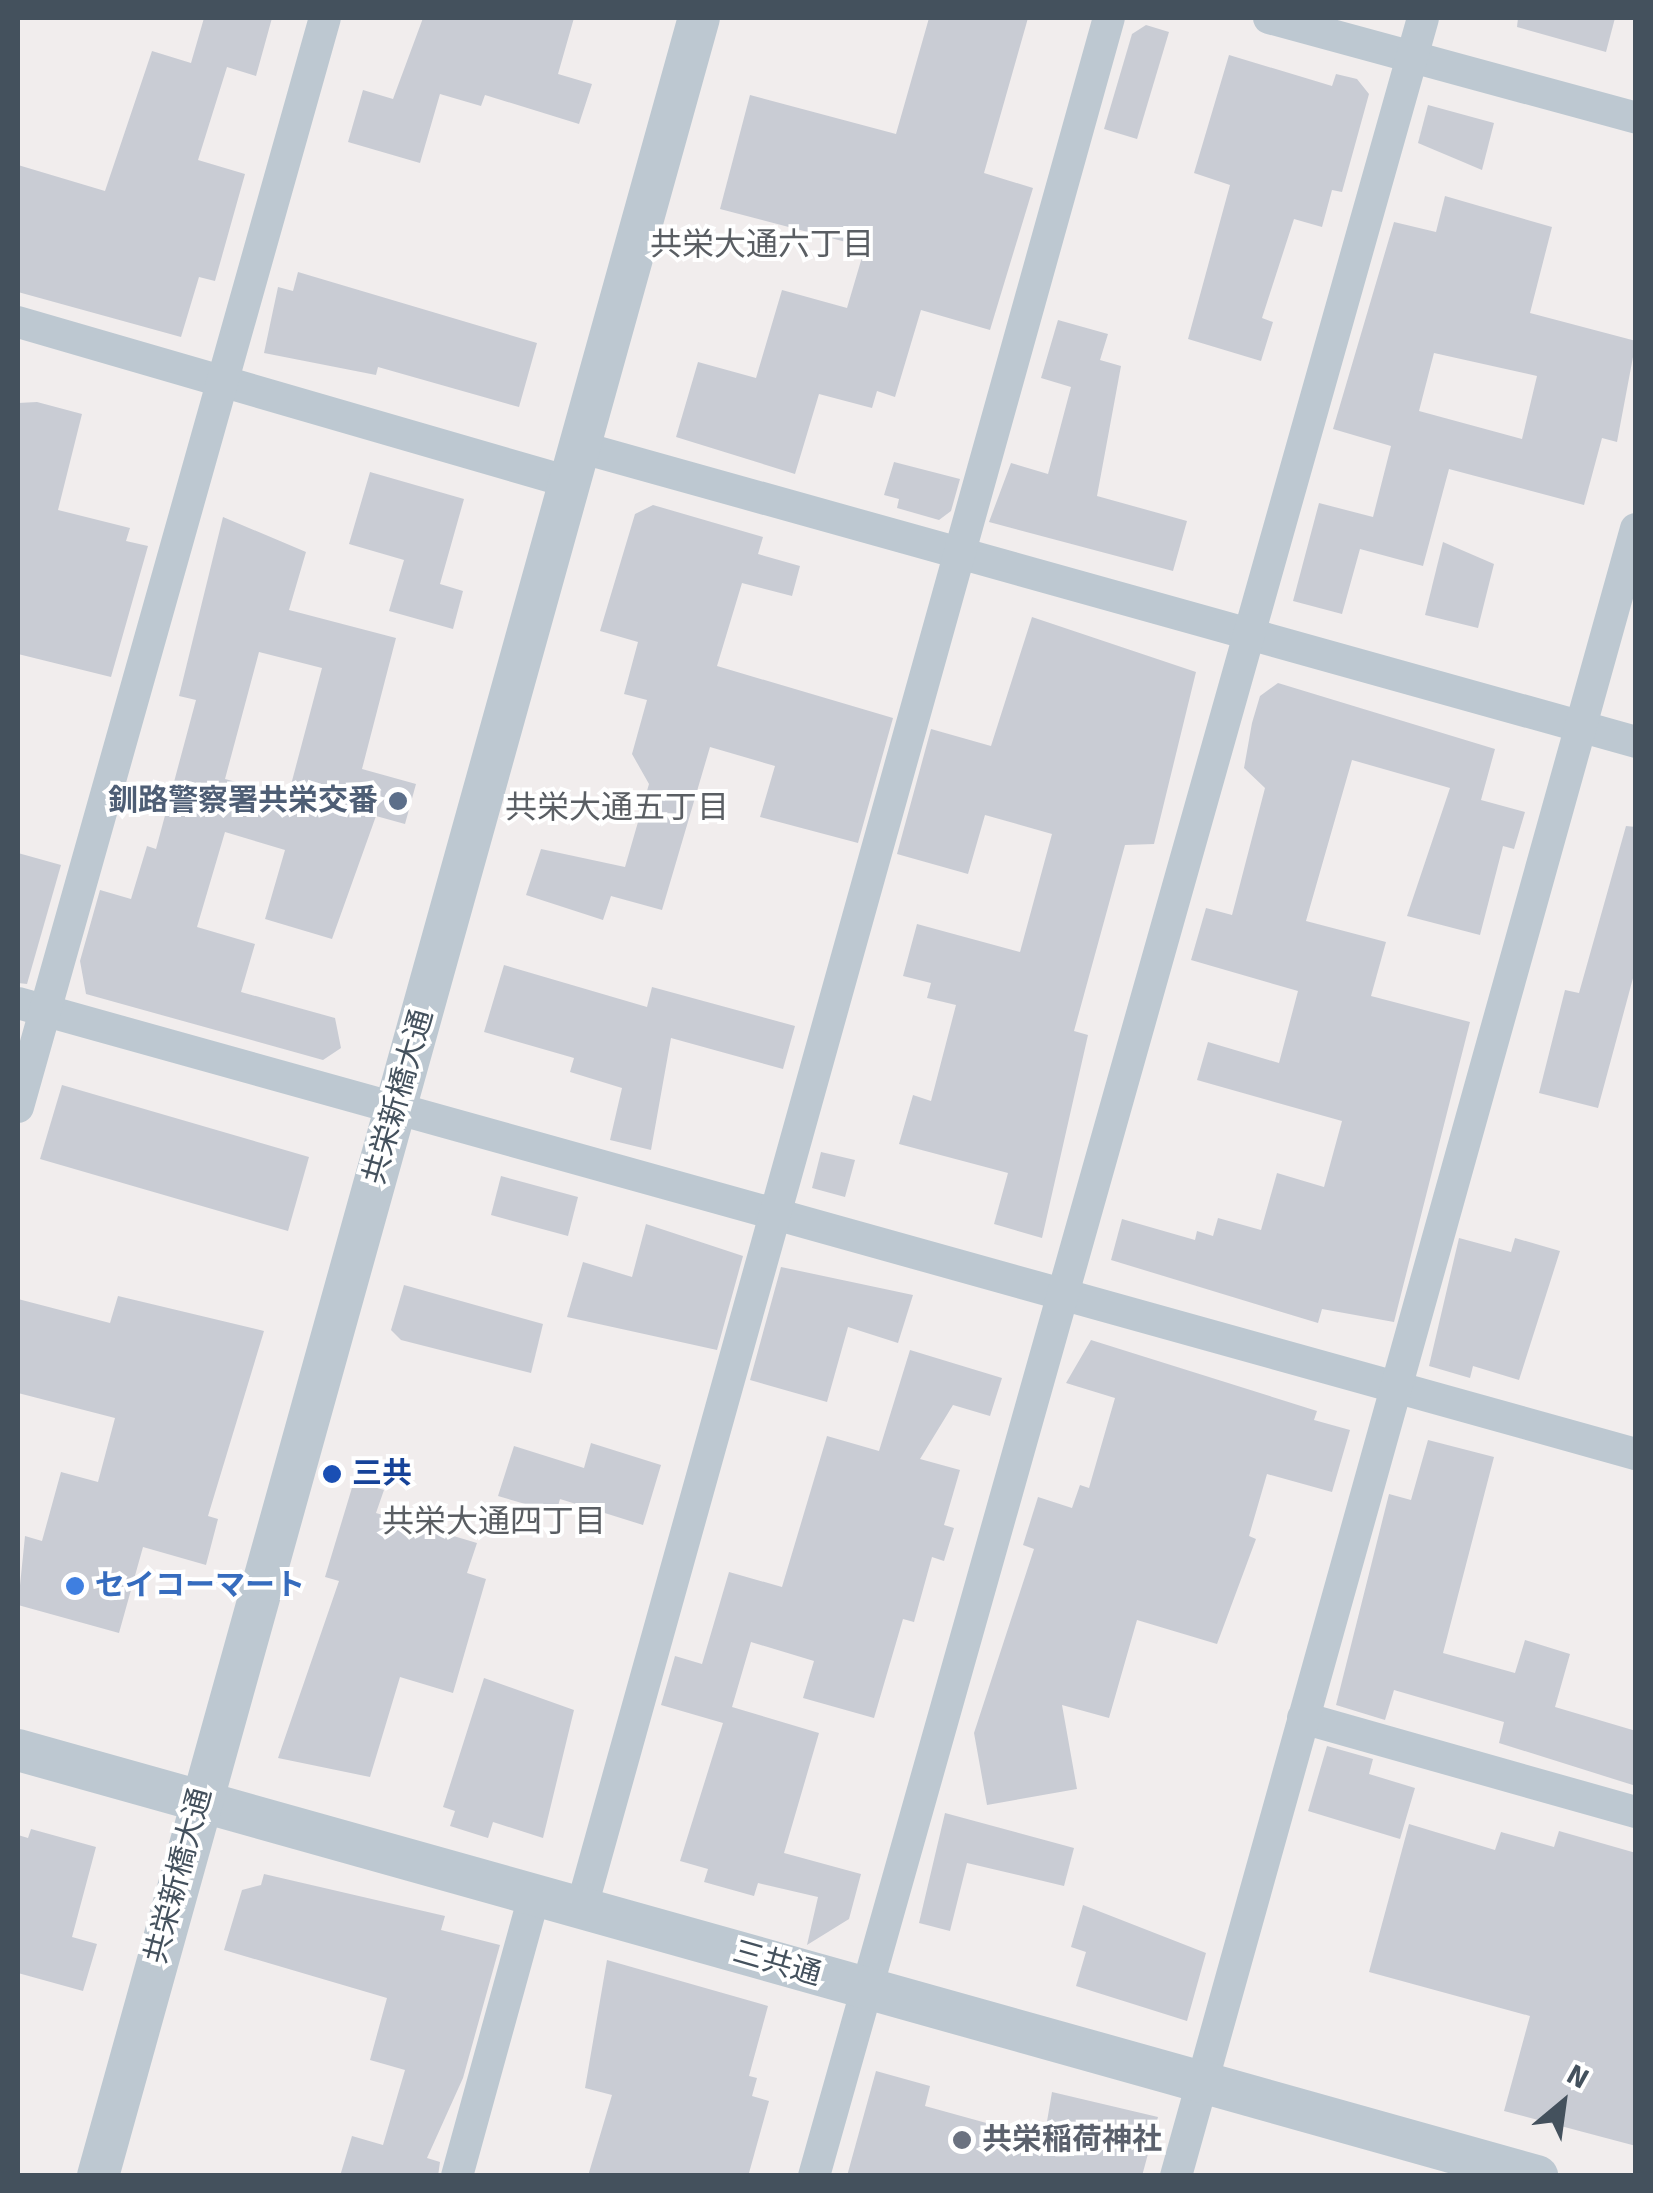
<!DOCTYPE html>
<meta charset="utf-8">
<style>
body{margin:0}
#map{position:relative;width:1653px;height:2193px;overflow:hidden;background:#f1eded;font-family:Signika,"Noto Sans JP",sans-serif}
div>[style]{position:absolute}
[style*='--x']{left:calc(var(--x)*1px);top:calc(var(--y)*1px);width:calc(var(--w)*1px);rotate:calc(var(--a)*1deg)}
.building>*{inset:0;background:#c9ccd4}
.minor>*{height:32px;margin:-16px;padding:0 16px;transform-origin:16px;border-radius:16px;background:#bdc8d1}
.tertiary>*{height:42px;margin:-21px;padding:0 21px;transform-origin:21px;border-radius:21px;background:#bdc8d1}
.dots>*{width:28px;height:28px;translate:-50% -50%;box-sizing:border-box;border:5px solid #fff;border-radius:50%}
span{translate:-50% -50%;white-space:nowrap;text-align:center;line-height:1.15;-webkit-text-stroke:8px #fff;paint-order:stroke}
.service-label{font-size:30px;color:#4e5e75;font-weight:700}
.right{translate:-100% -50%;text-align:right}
.street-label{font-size:30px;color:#44515d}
.transit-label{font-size:30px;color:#164399;font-weight:700}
.left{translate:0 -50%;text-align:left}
.shop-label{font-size:30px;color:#366cbe;font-weight:700}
.worship-label{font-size:30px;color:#5b616d;font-weight:700}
.neighbourhood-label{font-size:32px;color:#5a5e63}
.frame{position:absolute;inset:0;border:20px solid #44515d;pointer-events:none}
.north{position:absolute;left:1513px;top:2053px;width:100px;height:100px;-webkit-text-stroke:8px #fff;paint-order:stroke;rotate:29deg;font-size:28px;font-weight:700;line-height:40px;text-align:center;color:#44515d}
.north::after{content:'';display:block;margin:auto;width:35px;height:45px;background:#44515d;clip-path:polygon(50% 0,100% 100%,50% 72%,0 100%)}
</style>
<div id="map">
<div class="building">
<div style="clip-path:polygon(204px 18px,272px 18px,256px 76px,227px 67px,198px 160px,245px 174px,215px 281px,199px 277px,181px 337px,18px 292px,18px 165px,105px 191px,152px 51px,191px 63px)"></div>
<div style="clip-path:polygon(423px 18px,574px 18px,558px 74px,592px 84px,579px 124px,485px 95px,481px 106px,440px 94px,420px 163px,348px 142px,363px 90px,393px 99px)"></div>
<div style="clip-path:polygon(929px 18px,1028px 18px,984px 173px,1033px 188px,990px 330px,921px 310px,895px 397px,877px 391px,872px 408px,819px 394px,795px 474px,676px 437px,698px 362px,756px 378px,782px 290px,847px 308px,865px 247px,720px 209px,750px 95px,896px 134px)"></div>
<div style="clip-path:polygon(1518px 18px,1615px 18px,1606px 52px,1517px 27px)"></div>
<div style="clip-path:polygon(1146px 25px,1169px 32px,1137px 139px,1104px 129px,1132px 34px)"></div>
<div style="clip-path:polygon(1229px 55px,1332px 86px,1336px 74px,1357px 79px,1369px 94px,1342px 192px,1332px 190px,1322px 227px,1294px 219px,1262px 318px,1273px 322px,1261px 361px,1188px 339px,1230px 185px,1194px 173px)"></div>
<div style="clip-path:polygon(1428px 105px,1494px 123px,1482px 170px,1418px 143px)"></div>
<div style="clip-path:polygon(evenodd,1445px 196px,1552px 227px,1530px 313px,1636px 341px,1617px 442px,1602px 438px,1584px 505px,1449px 469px,1423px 566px,1360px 549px,1342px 614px,1293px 601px,1319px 503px,1373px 517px,1391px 446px,1333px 429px,1394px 222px,1436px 232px,1445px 196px,1434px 353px,1537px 376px,1522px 439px,1419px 411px,1434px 353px)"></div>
<div style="clip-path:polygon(298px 272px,537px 343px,519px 407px,378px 367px,376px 375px,264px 353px,278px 287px,293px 291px)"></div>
<div style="clip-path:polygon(1058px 320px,1108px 334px,1100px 360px,1121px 366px,1097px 496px,1187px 521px,1173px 571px,989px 522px,1011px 463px,1048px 474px,1071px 387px,1041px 378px)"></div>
<div style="clip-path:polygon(37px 402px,82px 414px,58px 510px,130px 528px,126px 541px,148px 546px,111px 677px,18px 654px,18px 403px)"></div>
<div style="clip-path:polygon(894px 462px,960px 479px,951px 511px,939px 520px,897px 508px,899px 499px,884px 495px)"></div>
<div style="clip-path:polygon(370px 472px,464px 499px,440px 584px,463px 591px,453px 629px,389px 611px,404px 560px,349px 544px)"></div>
<div style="clip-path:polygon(653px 505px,763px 537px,758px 554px,800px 566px,792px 596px,742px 583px,717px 666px,893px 718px,858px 843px,760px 817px,775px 766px,710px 747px,662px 910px,611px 896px,603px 920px,526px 895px,541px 849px,625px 867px,649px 784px,632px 754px,647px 700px,624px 694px,638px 642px,600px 631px,635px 514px)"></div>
<div style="clip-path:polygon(evenodd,223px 517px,306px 552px,289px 610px,396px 638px,362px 769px,416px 784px,405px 824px,376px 816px,332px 939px,265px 919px,285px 850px,225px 832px,197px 927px,255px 944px,241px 992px,335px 1018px,341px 1048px,323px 1060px,86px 994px,80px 961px,100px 890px,131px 899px,147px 846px,156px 849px,196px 700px,179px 696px,223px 517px,259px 652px,322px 668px,288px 796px,225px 779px,259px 652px)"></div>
<div style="clip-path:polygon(1443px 542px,1494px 564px,1478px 628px,1425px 615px)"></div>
<div style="clip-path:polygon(1032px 617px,1196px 672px,1154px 844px,1125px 845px,1074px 1031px,1088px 1035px,1042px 1238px,994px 1224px,1008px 1173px,899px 1144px,913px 1095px,931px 1101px,956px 1005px,927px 998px,931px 983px,903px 976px,917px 924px,1020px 952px,1052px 834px,985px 815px,968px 874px,897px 854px,931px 729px,991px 746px)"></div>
<div style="clip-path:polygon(1278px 683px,1495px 749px,1481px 800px,1525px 812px,1514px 849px,1503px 846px,1480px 935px,1407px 916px,1450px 788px,1352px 760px,1306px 921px,1386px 942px,1371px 996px,1470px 1022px,1394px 1322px,1322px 1309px,1318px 1323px,1111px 1260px,1122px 1219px,1195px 1240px,1197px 1231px,1213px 1236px,1218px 1218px,1261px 1230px,1277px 1173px,1324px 1187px,1342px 1121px,1197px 1080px,1208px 1042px,1279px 1063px,1298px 991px,1191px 960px,1206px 908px,1232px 915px,1265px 788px,1244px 768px,1252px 723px,1260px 696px)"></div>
<div style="clip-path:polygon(1626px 826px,1636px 827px,1636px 967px,1598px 1108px,1539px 1093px,1565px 990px,1579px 993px)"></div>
<div style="clip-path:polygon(18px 853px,61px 865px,27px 984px,18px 983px)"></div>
<div style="clip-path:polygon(504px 965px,647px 1007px,652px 987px,795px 1026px,783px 1069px,671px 1038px,651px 1150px,610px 1140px,622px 1088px,570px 1072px,574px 1058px,484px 1032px)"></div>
<div style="clip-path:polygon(62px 1085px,309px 1157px,288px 1231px,40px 1159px)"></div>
<div style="clip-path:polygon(821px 1152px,855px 1160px,845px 1197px,812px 1188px)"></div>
<div style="clip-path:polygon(501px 1176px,578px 1197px,568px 1236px,491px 1215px)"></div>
<div style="clip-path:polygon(646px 1224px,743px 1256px,717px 1350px,567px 1317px,583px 1262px,632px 1277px)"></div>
<div style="clip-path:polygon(1459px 1238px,1511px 1252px,1515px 1238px,1560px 1251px,1519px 1380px,1473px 1366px,1470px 1378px,1429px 1366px)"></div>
<div style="clip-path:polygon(781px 1267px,913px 1295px,898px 1343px,848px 1327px,827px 1402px,750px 1380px)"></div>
<div style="clip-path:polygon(404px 1285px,543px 1324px,531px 1373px,401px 1340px,391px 1330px)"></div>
<div style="clip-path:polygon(118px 1296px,264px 1331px,208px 1516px,218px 1519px,206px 1565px,143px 1547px,119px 1633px,18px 1605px,25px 1536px,42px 1541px,61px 1472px,98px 1482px,115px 1418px,18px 1393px,18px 1299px,110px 1323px)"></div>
<div style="clip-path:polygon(1091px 1340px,1317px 1411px,1314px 1420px,1350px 1430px,1332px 1492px,1267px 1474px,1249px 1536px,1256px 1539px,1217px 1644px,1137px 1620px,1109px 1718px,1062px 1705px,1077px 1789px,987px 1805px,974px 1733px,1034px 1549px,1023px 1545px,1038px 1497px,1072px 1508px,1080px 1485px,1089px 1488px,1115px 1398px,1066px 1383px)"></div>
<div style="clip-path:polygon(910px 1350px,1002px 1378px,990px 1416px,953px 1405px,920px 1459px,960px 1470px,944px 1525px,954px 1528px,944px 1561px,932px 1557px,914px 1622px,903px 1619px,874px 1718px,803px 1698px,814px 1661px,751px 1642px,732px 1707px,819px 1733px,784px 1853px,861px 1874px,849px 1919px,807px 1945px,818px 1897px,758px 1883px,754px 1896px,704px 1882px,708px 1869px,680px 1861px,723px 1723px,661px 1705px,675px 1656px,702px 1664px,729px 1572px,782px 1587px,827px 1436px,879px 1451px)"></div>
<div style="clip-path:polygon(1428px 1440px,1494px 1457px,1443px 1653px,1515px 1673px,1525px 1640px,1570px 1654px,1555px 1707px,1636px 1731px,1636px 1786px,1499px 1743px,1504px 1722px,1394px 1690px,1385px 1720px,1336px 1705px,1389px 1494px,1411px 1500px)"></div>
<div style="clip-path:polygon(591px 1443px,661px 1465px,643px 1525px,560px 1499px,556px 1513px,498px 1496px,514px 1446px,584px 1468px)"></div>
<div style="clip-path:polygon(354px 1481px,384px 1490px,376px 1513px,477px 1543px,467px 1573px,486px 1579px,453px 1693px,400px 1677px,370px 1777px,278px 1758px,339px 1581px,325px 1577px)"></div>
<div style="clip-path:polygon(484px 1678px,574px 1710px,543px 1838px,493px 1822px,488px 1838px,450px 1826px,455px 1811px,443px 1807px)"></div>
<div style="clip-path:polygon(1327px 1746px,1373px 1759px,1369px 1774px,1415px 1788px,1400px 1839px,1308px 1811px)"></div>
<div style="clip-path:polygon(945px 1813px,1074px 1848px,1064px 1886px,967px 1863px,950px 1931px,919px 1923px)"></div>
<div style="clip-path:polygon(1409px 1824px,1495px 1850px,1501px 1832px,1554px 1847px,1559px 1831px,1636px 1853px,1636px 2146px,1504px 2111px,1530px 2016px,1369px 1972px)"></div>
<div style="clip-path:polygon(31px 1829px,96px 1847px,72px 1937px,97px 1944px,83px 1991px,18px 1973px,18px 1835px,28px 1838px)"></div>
<div style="clip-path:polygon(264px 1874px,445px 1916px,441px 1930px,500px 1945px,463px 2078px,427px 2158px,440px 2162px,438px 2176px,340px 2176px,352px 2136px,383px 2145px,405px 2070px,370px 2060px,387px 1998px,224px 1950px,242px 1890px,261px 1885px)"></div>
<div style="clip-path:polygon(1083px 1905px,1206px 1953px,1187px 2021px,1076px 1986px,1086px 1952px,1071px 1947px)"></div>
<div style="clip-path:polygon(607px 1960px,768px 2006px,749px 2076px,757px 2078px,752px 2096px,769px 2101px,749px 2173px,588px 2176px,612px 2095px,585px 2088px)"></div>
<div style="clip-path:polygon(876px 2071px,930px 2086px,925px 2106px,1044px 2139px,1052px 2092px,1158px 2117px,1142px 2176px,847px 2176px)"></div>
</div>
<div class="minor">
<div style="--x:1269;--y:18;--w:380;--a:15.2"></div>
<div style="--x:18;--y:322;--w:577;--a:16.2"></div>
<div style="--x:583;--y:448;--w:1093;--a:15.6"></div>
<div style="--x:18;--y:1003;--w:1680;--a:15.58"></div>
<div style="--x:18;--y:1107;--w:1131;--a:-74.26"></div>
<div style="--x:1303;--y:1718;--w:346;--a:15.8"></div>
<div style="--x:581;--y:1910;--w:1964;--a:-74.41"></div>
<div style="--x:457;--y:2176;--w:290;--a:-74.6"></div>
<div style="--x:814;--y:2176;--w:2242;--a:-74.24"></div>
<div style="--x:1176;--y:2176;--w:1710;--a:-74.4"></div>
</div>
<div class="tertiary">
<div style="--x:18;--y:1750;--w:1578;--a:15.67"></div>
<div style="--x:98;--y:2176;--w:2240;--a:-74.44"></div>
</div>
<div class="dots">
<div style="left:398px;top:801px;background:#5c6f8a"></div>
<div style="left:332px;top:1474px;background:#1a4fb4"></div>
<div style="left:75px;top:1586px;background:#3f7fe0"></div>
<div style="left:962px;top:2140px;background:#6b7280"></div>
</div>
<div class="service-label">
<span class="right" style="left:378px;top:801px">釧路警察署共栄交番</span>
</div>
<div class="street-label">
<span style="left:399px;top:1097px;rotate:-74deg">共栄新橋大通</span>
<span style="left:179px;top:1876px;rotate:-75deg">共栄新橋大通</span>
<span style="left:777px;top:1964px;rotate:16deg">三共通</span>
</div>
<div class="transit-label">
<span class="left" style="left:352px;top:1474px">三共</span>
</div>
<div class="shop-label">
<span class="left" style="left:95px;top:1586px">セイコーマート</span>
</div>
<div class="worship-label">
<span class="left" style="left:982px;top:2140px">共栄稲荷神社</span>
</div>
<div class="neighbourhood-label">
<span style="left:762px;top:245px">共栄大通六丁目</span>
<span style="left:617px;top:808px">共栄大通五丁目</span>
<span style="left:494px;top:1522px">共栄大通四丁目</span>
</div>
<div class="frame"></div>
<div class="north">N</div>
</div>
